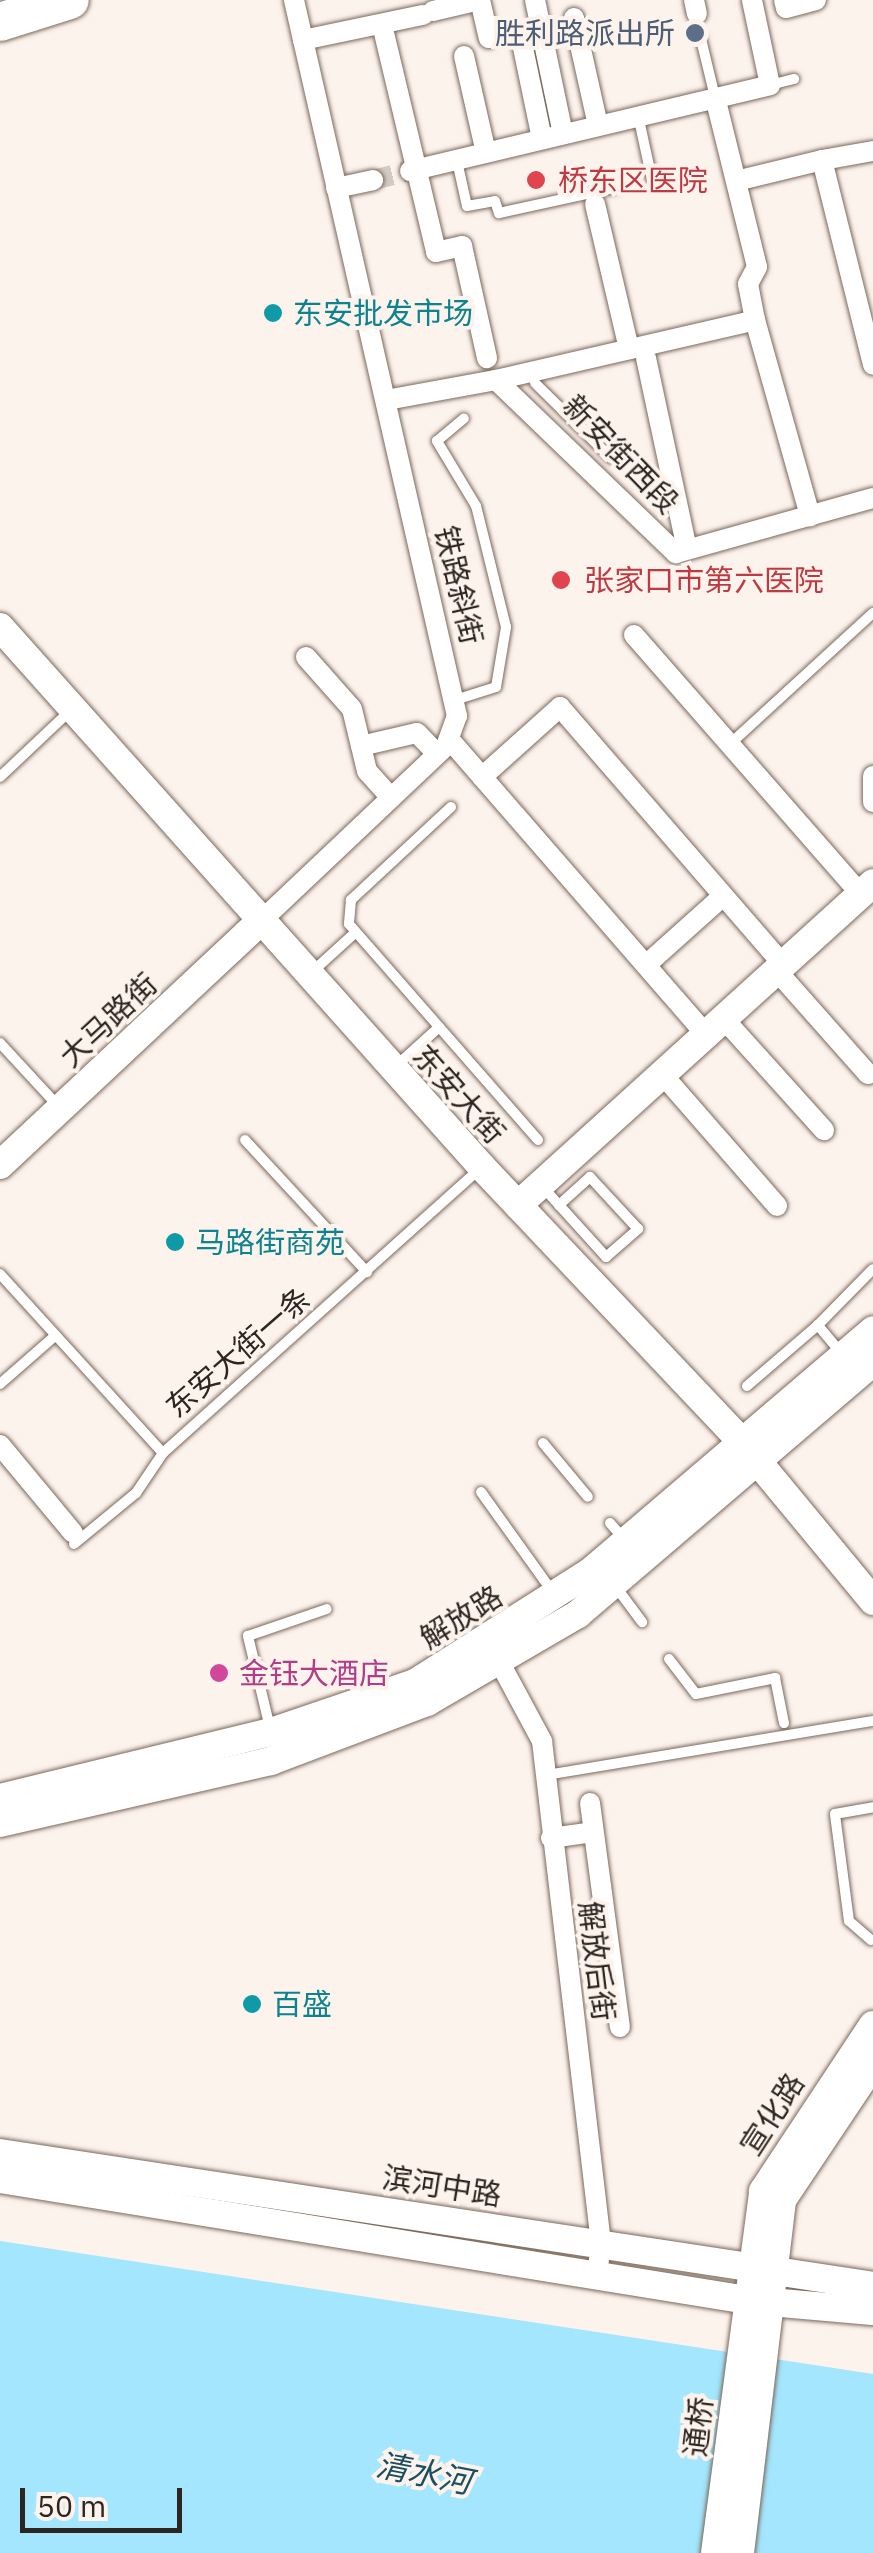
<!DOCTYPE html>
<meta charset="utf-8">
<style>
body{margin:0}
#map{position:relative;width:873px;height:2553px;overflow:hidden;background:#fdf3ed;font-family:"IBM Plex Sans","Noto Sans SC",sans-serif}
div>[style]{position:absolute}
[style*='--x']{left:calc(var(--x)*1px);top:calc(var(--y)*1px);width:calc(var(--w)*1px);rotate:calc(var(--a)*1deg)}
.water>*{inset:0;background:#a3e6fd}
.street-tunnel>*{height:20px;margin-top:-10px;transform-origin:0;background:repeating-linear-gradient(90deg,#d3cac4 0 20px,transparent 0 30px)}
.roads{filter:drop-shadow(0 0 2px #7b685a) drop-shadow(0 0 2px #7b685a)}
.lane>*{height:10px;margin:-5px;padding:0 5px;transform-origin:5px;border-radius:5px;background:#fff}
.street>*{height:20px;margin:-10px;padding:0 10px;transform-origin:10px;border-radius:10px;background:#fff}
.secondary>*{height:28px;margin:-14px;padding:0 14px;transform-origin:14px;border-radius:14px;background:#fff}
.highway>*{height:38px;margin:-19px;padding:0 19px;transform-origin:19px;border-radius:19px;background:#fff}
.dots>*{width:28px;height:28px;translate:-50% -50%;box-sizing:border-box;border:5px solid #fdf3ed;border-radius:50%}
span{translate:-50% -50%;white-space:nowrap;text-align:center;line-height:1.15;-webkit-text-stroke:8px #fdf3ed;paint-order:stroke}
.service-label{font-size:30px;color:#4e5e75}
.right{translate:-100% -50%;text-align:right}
.health-label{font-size:30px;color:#be3a42}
.left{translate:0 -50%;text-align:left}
.culture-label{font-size:30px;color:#0d838f}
.street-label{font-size:30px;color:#2d251f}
.hotel-label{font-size:30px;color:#b23c85}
.water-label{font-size:32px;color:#194f60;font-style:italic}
.scale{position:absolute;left:20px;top:2488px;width:162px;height:45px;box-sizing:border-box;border:5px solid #2d251f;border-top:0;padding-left:12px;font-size:30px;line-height:35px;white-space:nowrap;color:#2d251f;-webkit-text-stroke:8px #fdf3ed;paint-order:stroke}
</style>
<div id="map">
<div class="water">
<div style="clip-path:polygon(0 2241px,873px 2374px,873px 2553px,0 2553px)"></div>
</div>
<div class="street-tunnel">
<div style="--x:373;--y:180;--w:38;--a:-14"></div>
</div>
<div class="roads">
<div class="lane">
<div style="--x:700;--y:35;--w:64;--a:76.4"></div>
<div style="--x:770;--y:85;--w:25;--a:-14"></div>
<div style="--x:638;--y:115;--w:66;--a:77.8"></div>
<div style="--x:457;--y:161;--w:46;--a:77.5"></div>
<div style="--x:467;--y:206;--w:28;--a:-10"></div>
<div style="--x:495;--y:201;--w:13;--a:72"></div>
<div style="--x:499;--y:213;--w:131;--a:-12.3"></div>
<div style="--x:535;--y:383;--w:107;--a:44.6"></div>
<div style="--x:455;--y:700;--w:43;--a:-17.6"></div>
<div style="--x:496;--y:687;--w:61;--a:-80.5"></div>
<div style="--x:506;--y:627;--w:125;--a:-103.9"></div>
<div style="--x:476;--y:506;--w:76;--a:-121"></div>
<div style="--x:437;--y:441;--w:35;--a:-40"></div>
<div style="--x:730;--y:744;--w:194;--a:-42.5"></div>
<div style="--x:0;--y:777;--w:99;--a:-43.4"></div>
<div style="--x:451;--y:807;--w:137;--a:137.1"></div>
<div style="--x:351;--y:900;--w:24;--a:95"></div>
<div style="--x:349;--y:924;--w:287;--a:48.8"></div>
<div style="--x:312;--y:972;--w:59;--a:-42.3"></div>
<div style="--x:0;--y:1043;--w:88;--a:47.3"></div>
<div style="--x:394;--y:1068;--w:61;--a:-42.3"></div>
<div style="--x:245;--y:1140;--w:180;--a:47.3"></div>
<div style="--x:541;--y:1185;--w:97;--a:47.9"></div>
<div style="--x:606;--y:1257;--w:43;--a:-41.2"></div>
<div style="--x:638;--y:1229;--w:71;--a:-132.7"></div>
<div style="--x:590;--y:1177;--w:42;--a:137.9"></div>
<div style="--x:0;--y:1274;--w:242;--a:47.7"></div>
<div style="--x:163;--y:1453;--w:427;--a:-41.9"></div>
<div style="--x:842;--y:1354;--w:38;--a:-130"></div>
<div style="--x:818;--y:1325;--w:78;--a:-45.5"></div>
<div style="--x:0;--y:1384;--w:74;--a:-41.2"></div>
<div style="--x:747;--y:1386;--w:94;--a:-40.7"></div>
<div style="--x:543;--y:1443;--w:70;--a:50.2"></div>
<div style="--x:481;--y:1492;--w:122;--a:54.4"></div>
<div style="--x:610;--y:1523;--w:23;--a:49"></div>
<div style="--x:74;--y:1544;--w:80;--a:-39.4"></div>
<div style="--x:136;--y:1493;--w:48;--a:-56"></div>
<div style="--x:616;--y:1587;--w:44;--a:53.4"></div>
<div style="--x:669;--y:1659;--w:44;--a:52.4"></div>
<div style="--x:696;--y:1694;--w:81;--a:-11.4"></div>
<div style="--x:775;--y:1678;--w:46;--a:78.7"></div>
<div style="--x:271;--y:1732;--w:99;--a:-103.5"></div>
<div style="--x:248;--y:1636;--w:83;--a:-18.9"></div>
<div style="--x:546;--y:1775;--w:331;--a:-9.4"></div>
<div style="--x:871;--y:1940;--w:29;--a:-139"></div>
<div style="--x:849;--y:1921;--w:108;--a:-97.5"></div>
<div style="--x:835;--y:1814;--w:39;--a:-10"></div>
</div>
<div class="street">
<div style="--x:480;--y:0;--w:39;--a:77"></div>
<div style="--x:535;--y:0;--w:137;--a:78.2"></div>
<div style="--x:694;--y:0;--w:14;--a:78"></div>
<div style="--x:784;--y:0;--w:8;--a:76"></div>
<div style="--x:786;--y:8;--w:31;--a:-15"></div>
<div style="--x:433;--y:11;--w:48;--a:-13.2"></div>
<div style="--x:574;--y:18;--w:110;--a:77.4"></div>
<div style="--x:384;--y:33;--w:225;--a:76.6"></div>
<div style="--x:436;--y:252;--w:27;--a:-13"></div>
<div style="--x:462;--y:246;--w:115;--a:77.4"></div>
<div style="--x:303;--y:40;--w:123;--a:-11.8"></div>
<div style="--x:522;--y:43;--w:98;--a:78.2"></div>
<div style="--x:464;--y:56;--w:99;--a:77.2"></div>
<div style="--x:715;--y:97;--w:175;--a:76.1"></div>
<div style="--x:757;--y:267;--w:19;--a:118"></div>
<div style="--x:748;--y:284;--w:37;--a:79"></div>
<div style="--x:755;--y:320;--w:204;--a:74.3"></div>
<div style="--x:873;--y:151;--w:52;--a:170"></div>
<div style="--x:822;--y:160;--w:211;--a:76"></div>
<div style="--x:410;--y:171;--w:370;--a:-13.4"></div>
<div style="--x:770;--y:85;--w:87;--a:-102"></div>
<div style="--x:736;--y:181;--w:89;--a:-13.7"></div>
<div style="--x:336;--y:188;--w:38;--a:-12"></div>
<div style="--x:595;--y:204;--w:149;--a:76.8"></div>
<div style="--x:646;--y:358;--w:195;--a:77.9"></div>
<div style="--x:496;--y:380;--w:266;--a:-13"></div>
<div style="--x:386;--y:400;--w:112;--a:-10.3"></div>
<div style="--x:496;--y:380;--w:250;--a:43.9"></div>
<div style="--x:676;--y:553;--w:205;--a:-15.6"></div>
<div style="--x:634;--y:635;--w:344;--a:48.8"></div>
<div style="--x:306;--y:657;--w:69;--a:48.5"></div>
<div style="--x:352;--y:709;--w:64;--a:76.4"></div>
<div style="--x:367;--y:771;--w:36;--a:48"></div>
<div style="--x:450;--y:740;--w:390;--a:49"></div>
<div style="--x:361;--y:746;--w:57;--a:-13.1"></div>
<div style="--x:417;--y:733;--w:29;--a:46"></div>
<div style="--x:873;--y:776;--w:26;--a:90"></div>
<div style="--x:482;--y:777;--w:105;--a:-41.9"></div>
<div style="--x:560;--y:707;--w:340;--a:49.1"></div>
<div style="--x:261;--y:921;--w:255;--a:-43.4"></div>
<div style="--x:446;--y:746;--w:32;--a:-70"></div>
<div style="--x:457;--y:716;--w:734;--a:-102.83"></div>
<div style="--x:646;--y:965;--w:103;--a:-41.9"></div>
<div style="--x:776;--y:970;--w:139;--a:48.5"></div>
<div style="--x:723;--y:1018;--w:151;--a:48"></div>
<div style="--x:662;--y:1074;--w:175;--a:48.9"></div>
<div style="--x:0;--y:1445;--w:114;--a:50.3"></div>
<div style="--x:500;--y:1663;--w:89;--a:61.7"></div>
<div style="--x:542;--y:1741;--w:505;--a:83.3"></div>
<div style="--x:601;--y:2243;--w:33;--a:97"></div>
<div style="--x:590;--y:1803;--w:226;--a:82.4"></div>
<div style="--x:551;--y:1838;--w:42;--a:-8.1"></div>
</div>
<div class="secondary">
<div style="--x:0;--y:627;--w:724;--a:48.25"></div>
<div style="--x:482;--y:1167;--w:376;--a:46.6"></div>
<div style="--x:740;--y:1440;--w:209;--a:50.4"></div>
<div style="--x:0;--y:1165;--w:357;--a:-43.1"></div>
<div style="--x:518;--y:1205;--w:479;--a:-42.2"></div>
<div style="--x:0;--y:1798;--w:279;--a:-13.7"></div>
<div style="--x:271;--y:1732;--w:152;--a:-18.8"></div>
<div style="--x:415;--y:1683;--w:207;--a:-32.4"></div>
<div style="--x:590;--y:1572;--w:372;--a:-40.5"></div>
<div style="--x:0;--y:1823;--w:278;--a:-12.9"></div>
<div style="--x:271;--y:1761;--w:167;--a:-20.7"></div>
<div style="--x:427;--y:1702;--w:175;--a:-30.2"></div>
<div style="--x:578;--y:1614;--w:388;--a:-40.5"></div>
<div style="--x:0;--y:2153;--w:883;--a:8.66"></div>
<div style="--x:0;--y:2179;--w:757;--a:9.2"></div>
<div style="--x:747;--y:2300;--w:126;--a:5"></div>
<div style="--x:715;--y:2553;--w:365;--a:-82.4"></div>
<div style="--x:763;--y:2191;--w:199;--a:-56.5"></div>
<div style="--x:740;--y:2553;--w:355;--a:-83.2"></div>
<div style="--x:782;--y:2200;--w:164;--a:-56.2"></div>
</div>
<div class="highway">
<div style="--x:0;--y:22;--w:73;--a:-17.4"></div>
</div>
</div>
<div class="dots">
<div style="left:695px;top:33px;background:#5c6f8a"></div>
<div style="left:536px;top:180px;background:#e0444e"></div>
<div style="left:273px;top:313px;background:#0f9aa8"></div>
<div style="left:561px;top:580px;background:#e0444e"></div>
<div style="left:175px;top:1242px;background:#0f9aa8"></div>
<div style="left:219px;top:1673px;background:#d1479c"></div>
<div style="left:252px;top:2004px;background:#0f9aa8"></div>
</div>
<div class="service-label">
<span class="right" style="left:675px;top:33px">胜利路派出所</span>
</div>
<div class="health-label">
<span class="left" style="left:558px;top:180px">桥东区医院</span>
<span class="left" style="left:584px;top:580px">张家口市第六医院</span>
</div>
<div class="culture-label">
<span class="left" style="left:293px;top:313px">东安批发市场</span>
<span class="left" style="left:195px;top:1242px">马路街商苑</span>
<span class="left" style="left:272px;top:2004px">百盛</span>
</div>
<div class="street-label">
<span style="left:621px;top:454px;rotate:46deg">新安街西段</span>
<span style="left:459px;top:585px;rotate:77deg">铁路斜街</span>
<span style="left:108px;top:1020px;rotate:-43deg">大马路街</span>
<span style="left:459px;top:1094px;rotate:48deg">东安大街</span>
<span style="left:238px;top:1352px;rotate:-41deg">东安大街一条</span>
<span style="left:461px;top:1617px;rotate:-32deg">解放路</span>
<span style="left:597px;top:1961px;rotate:83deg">解放后街</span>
<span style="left:772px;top:2114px;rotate:-57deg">宣化路</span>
<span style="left:442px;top:2186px;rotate:9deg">滨河中路</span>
<span style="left:698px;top:2427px;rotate:-83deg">通桥</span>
</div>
<div class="hotel-label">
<span class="left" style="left:239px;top:1673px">金钰大酒店</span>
</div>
<div class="water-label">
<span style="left:424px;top:2473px;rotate:11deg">清水河</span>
</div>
<div class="scale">50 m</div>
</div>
